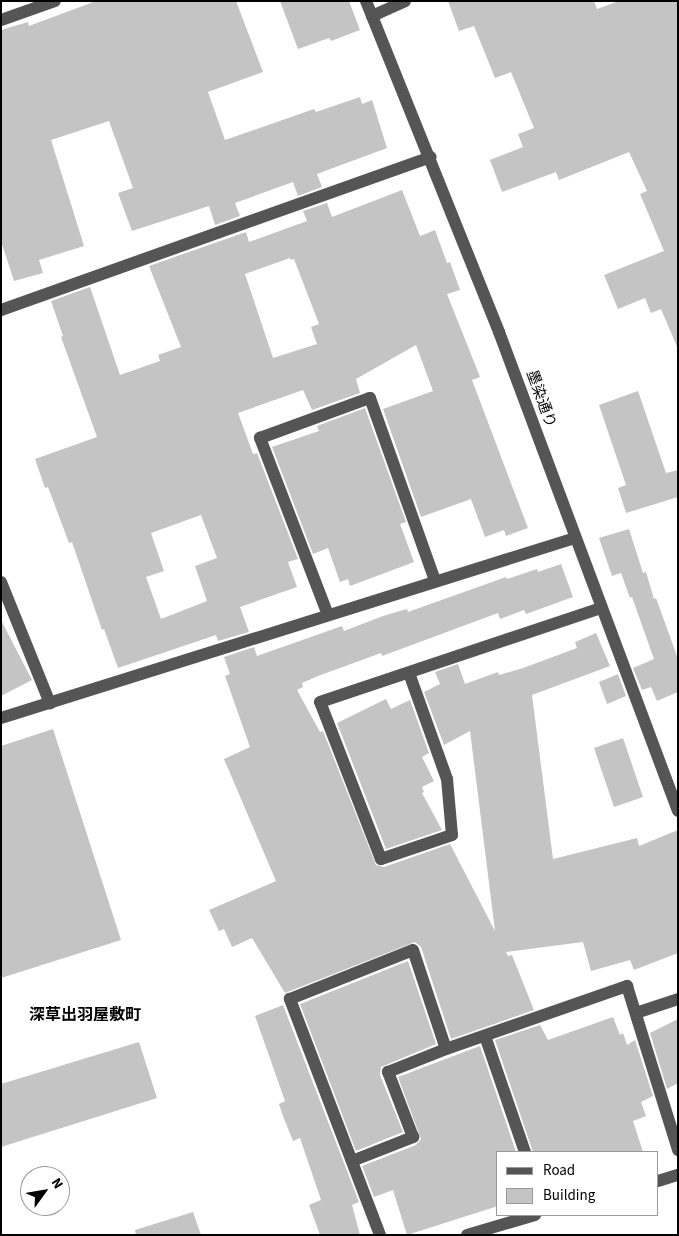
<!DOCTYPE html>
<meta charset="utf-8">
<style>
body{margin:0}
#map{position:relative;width:679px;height:1236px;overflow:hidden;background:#fff;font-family:"Source Sans 3","Noto Sans JP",sans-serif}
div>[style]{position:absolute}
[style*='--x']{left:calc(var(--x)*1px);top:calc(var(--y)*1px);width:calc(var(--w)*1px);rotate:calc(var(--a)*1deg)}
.building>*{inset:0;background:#c4c4c4}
.minor>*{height:12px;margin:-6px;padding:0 6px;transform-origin:6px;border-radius:6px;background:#555}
span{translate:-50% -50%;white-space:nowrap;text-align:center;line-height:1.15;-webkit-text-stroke:4.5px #fff;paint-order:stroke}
.street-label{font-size:15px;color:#000}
.neighbourhood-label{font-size:16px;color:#000;font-weight:700}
.frame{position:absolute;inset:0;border:2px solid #000;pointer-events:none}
.legend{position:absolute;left:496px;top:1151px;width:162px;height:65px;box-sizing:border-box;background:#fff;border:1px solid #999;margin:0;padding:6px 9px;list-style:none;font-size:15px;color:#000}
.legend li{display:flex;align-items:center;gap:10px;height:25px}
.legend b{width:25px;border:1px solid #999}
.north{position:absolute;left:20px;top:1166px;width:50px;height:50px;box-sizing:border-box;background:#fff;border:1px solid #999;border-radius:50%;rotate:58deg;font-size:14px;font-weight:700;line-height:20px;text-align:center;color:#000}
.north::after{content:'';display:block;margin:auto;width:18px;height:22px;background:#000;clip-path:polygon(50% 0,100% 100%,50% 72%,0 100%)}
</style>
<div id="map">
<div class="building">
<div style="clip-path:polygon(96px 1px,236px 1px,263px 72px,208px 92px,225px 140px,314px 109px,316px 112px,360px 97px,362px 104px,372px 100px,387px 148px,317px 174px,322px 187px,298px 196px,293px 182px,235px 203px,240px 216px,215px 225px,209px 206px,132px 231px,118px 193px,133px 188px,109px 121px,51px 140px,84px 246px,39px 260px,43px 273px,14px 281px,1px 241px,1px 30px,28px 22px,29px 26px)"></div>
<div style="clip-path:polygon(280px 1px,349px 1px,360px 30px,331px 41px,329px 38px,298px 49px)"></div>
<div style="clip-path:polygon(448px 1px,594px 1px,597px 9px,619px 1px,678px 1px,678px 349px,661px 309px,651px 313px,645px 298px,618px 309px,604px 275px,664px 251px,640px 194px,647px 191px,629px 152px,559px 180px,556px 172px,502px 192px,490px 160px,523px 147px,518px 134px,534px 128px,511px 72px,495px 78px,474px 26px,459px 31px)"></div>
<div style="clip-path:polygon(evenodd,402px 190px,420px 236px,435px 230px,447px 263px,450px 262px,460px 290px,447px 294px,480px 377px,472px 380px,528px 528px,506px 536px,504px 530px,485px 537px,471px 499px,421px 517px,383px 409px,433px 391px,416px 345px,356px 379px,360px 393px,312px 410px,303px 390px,238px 413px,253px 454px,257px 453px,298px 559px,288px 562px,297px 587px,240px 607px,249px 632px,218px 641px,216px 635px,118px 668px,104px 629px,102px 630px,72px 542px,69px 543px,48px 487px,45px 488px,35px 459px,97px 437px,61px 337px,63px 336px,51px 301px,90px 287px,120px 375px,160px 361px,158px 355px,181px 347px,149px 266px,246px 232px,249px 242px,307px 221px,303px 211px,327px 203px,332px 217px,402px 190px,290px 258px,291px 260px,294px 259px,319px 324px,311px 327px,317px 344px,273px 358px,245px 274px,290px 258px,402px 190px,201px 515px,217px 558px,195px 566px,207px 601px,161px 619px,146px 577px,164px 571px,151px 533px,201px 515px)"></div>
<div style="clip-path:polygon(638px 391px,666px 473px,678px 470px,678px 497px,626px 513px,618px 488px,626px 485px,599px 405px)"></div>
<div style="clip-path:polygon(365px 408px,406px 522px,400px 524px,414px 562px,350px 586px,348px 579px,340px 582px,328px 548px,313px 554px,272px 447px,319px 431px,317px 426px)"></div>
<div style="clip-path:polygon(629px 529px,643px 573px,646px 572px,654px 599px,656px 598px,678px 659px,678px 692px,657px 701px,651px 687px,642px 690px,633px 668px,654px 659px,632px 597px,630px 598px,621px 573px,612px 576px,599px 538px)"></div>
<div style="clip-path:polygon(561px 564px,573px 597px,526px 614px,524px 610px,500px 619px,498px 613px,382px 656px,381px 653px,318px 676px,302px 683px,303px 687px,297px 690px,320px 732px,323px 731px,376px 865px,384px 867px,450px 844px,495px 931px,470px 731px,444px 745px,424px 692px,440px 684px,435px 672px,458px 664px,465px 684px,498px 672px,499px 675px,523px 668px,577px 648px,575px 642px,596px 633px,610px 666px,532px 695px,553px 859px,637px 838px,639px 846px,678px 830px,678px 953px,634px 970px,630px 960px,591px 971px,583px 942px,506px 952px,508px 956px,512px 955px,534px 1010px,451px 1039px,421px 947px,415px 942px,285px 993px,252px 938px,232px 947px,224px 929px,219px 931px,209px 910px,276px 881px,224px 759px,250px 747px,225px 676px,230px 674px,224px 657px,254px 647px,257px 656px,342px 626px,344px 631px,383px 616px,407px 609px,408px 612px,506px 577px,507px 579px,537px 569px,538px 572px)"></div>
<div style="clip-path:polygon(1px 620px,32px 680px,1px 696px)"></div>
<div style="clip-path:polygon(618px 674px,626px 696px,607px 704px,599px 682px)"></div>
<div style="clip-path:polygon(386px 699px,391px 709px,410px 700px,429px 753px,422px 757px,434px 781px,422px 787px,424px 792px,422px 793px,442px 830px,386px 849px,337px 723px)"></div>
<div style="clip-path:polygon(53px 729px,121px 940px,1px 978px,1px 746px)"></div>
<div style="clip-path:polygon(623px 738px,643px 797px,614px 807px,594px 748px)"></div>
<div style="clip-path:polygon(408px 961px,436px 1044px,381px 1067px,380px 1075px,403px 1132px,356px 1151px,300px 1004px)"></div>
<div style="clip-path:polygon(283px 1005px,359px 1202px,352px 1205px,360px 1235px,320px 1235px,309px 1205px,321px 1200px,300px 1138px,293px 1141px,283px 1116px,279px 1104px,285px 1101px,255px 1016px)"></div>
<div style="clip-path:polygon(613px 1017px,620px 1035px,623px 1033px,627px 1045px,635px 1040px,653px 1096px,641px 1102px,646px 1116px,633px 1121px,643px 1152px,533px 1152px,495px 1040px,540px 1025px,548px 1040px)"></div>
<div style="clip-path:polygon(678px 1019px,678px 1083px,667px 1089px,650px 1033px)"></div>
<div style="clip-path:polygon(139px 1042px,157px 1098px,1px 1147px,1px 1084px)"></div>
<div style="clip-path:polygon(480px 1046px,516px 1152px,498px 1152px,498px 1206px,407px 1235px,393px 1190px,374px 1197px,362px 1166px,416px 1145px,421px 1139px,398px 1077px)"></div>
<div style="clip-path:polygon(193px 1212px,201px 1235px,136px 1235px,135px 1230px)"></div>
</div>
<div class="minor">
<div style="--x:366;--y:1;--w:357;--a:68.1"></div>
<div style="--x:499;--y:332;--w:511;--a:69.51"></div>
<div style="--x:372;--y:16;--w:36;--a:-24"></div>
<div style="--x:1;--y:20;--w:57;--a:-19.4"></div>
<div style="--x:1;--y:310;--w:456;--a:-19.6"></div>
<div style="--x:1;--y:582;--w:131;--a:68"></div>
<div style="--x:328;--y:615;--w:190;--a:-111"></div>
<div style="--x:260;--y:438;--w:117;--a:-20"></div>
<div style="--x:370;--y:398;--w:194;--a:70.4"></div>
<div style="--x:409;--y:673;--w:113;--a:70.3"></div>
<div style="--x:447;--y:779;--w:56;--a:84.9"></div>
<div style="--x:452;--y:835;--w:75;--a:161.3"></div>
<div style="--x:381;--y:859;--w:168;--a:-111.2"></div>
<div style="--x:320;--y:702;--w:296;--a:-18.5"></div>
<div style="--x:1;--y:718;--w:602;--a:-17.41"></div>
<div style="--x:636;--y:1013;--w:44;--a:-18.4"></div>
<div style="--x:485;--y:1036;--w:123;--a:71"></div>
<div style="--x:352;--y:1161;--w:66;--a:-21.5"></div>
<div style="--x:413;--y:1137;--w:70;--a:-111"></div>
<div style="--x:388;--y:1072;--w:62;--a:-21.6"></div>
<div style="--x:446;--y:1049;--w:192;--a:-19.2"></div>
<div style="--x:627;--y:986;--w:172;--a:72.7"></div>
<div style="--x:658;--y:1181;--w:21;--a:-17"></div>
<div style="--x:380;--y:1235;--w:253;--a:-110.9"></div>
<div style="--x:290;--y:999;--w:132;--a:-21.7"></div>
<div style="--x:413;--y:950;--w:104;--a:71.6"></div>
<div style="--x:467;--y:1235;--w:71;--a:-16.4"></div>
</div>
<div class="street-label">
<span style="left:541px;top:399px;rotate:70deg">墨染通り</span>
</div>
<div class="neighbourhood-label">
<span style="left:85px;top:1015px">深草出羽屋敷町</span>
</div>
<div class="frame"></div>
<ul class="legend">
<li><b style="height:6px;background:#555"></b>Road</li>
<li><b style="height:14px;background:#c4c4c4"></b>Building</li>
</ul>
<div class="north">N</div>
</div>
